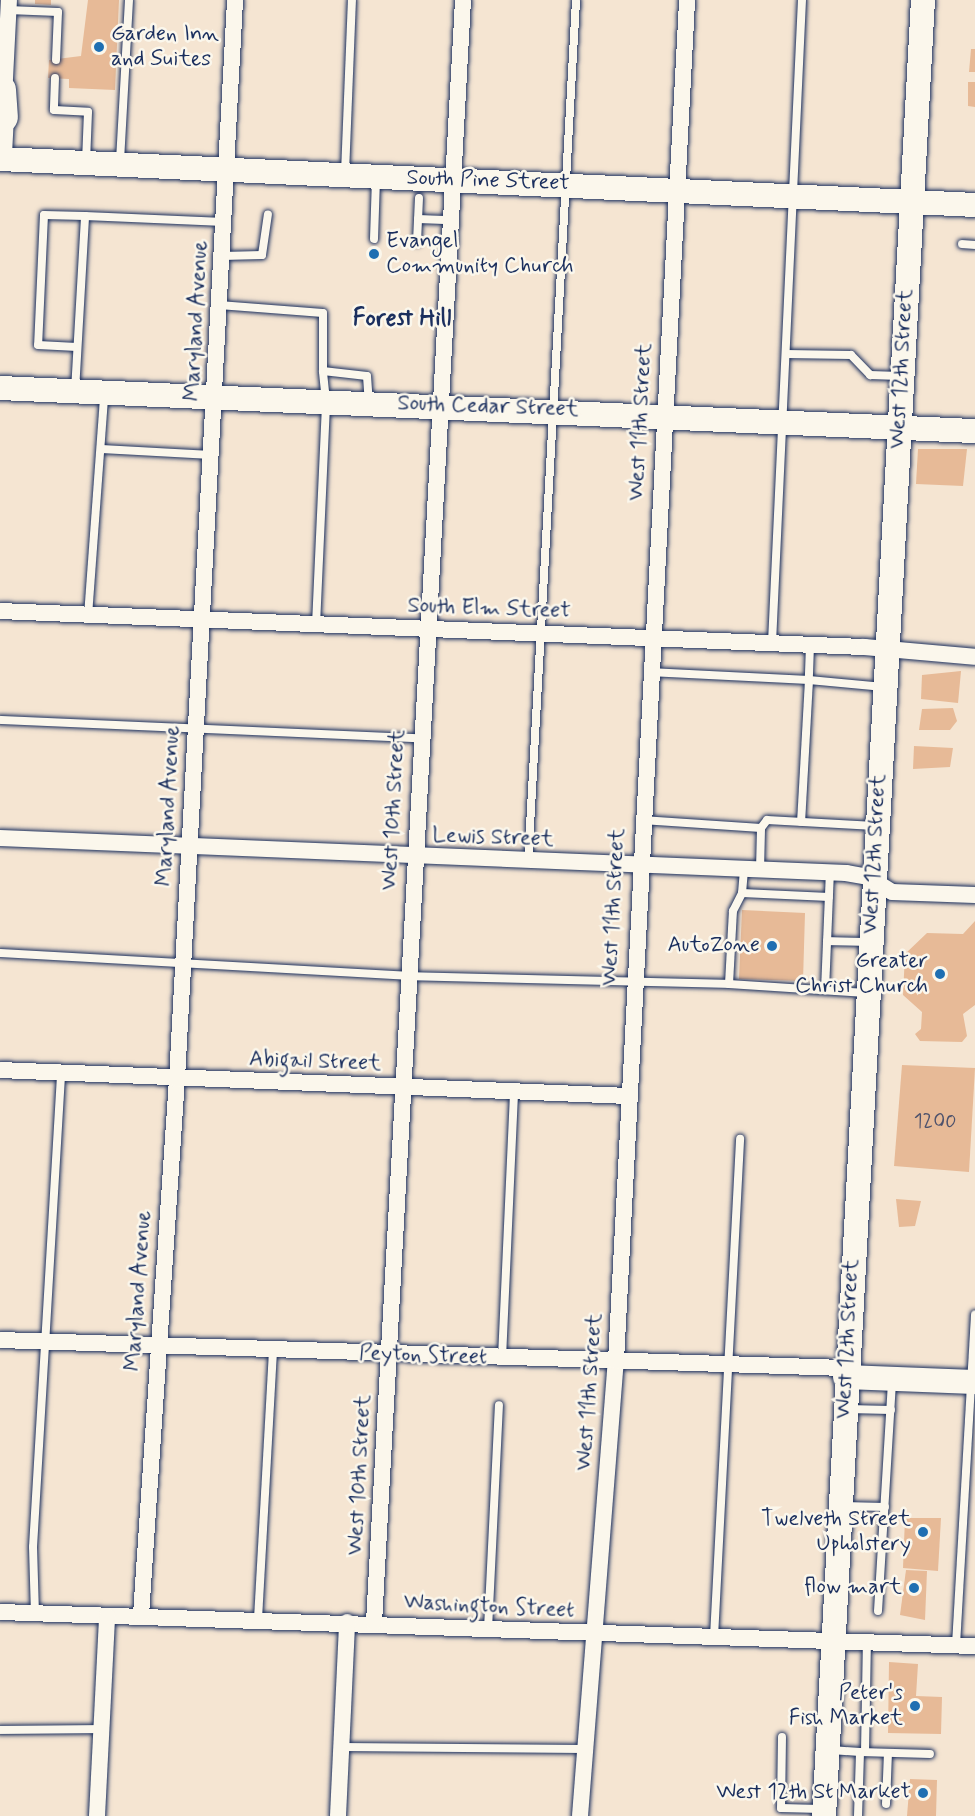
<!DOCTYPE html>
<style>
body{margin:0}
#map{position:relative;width:975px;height:1816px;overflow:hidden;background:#f5e5d2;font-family:Mynerve,sans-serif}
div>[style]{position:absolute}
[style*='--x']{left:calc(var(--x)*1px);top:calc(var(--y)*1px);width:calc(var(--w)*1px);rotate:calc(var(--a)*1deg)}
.building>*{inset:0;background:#e7ba97}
.roads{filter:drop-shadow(0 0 2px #1b2f5e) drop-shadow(0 0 2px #1b2f5e)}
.lane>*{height:8px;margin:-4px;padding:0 4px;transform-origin:4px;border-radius:4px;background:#fbf7ec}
.street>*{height:16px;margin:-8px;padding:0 8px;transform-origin:8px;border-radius:8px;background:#fbf7ec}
.secondary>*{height:24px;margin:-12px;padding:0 12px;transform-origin:12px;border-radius:12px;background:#fbf7ec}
.highway>*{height:32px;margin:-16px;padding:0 16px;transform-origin:16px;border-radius:16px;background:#fbf7ec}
.dots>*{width:16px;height:16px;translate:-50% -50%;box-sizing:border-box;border:3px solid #fbf7ec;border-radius:50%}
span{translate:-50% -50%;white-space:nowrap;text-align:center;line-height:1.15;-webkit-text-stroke:5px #fbf7ec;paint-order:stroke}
.number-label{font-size:20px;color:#4e526c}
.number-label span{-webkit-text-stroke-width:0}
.poi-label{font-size:22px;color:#1b2f5e}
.left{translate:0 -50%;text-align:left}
.right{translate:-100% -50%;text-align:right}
.street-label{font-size:22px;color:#1b2f5e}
.neighbourhood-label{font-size:24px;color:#1b2f5e;font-weight:700}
</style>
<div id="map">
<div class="building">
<div style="clip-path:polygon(35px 0,51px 0,51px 5px,35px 4px)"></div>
<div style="clip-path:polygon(88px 0,119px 0,115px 90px,69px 88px,69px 79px,48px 78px,49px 60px,81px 56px)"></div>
<div style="clip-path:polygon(971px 49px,975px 49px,975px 72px,969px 72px)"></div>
<div style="clip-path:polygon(968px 82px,975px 82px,975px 107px,968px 106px)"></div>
<div style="clip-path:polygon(918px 449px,967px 449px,963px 486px,916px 484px)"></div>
<div style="clip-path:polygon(961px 671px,958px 703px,921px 699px,922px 675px)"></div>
<div style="clip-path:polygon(953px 708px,957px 721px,950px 730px,919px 730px,922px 709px)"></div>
<div style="clip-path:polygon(914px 746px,953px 748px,950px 767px,913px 769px)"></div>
<div style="clip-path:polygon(742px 910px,805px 913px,803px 981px,739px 979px)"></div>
<div style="clip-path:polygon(975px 921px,975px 1005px,963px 1014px,967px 1036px,962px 1042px,920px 1041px,915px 1034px,921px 1029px,922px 1012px,903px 995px,905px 954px,927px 933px,963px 934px)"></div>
<div style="clip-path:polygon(902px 1065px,975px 1068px,969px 1172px,894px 1166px)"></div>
<div style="clip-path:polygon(896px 1199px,921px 1201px,915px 1226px,899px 1227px)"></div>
<div style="clip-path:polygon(905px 1518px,941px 1518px,938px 1571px,903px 1568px)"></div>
<div style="clip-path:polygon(906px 1570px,927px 1571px,925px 1620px,900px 1615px)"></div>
<div style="clip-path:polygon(889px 1662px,918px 1664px,916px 1696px,942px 1697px,941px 1734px,888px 1733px)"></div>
<div style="clip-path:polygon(910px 1779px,937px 1780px,936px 1816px,907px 1816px)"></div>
</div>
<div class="roads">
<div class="lane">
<div style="--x:8;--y:10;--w:50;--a:2.3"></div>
<div style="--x:58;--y:12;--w:48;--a:92.4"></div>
<div style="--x:55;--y:78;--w:32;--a:92"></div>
<div style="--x:54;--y:110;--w:34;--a:3"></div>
<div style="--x:88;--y:112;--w:49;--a:92.3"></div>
<div style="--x:120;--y:161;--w:161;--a:-86.8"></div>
<div style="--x:345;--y:173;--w:173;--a:-87.7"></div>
<div style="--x:85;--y:216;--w:139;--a:2.5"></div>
<div style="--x:418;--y:219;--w:33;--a:2"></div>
<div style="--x:374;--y:239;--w:61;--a:-88.1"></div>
<div style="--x:417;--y:242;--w:44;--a:-87.4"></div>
<div style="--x:962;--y:244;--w:13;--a:4"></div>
<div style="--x:222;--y:256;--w:40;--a:-1.4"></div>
<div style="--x:262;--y:255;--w:41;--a:-81.7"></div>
<div style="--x:219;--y:305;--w:104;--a:4.4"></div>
<div style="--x:323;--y:313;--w:58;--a:90"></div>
<div style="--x:786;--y:354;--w:65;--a:0.9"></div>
<div style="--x:851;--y:355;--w:28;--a:46"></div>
<div style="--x:870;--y:375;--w:30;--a:2"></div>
<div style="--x:75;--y:391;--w:175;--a:-86.7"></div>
<div style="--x:85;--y:216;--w:41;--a:-178.6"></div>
<div style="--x:44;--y:215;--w:130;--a:92.6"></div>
<div style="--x:38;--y:345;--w:39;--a:3"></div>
<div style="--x:101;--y:449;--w:111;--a:3.1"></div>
<div style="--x:88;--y:616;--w:221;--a:-85.8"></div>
<div style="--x:316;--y:625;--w:224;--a:-87.4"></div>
<div style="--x:326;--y:401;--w:30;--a:-96"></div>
<div style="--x:323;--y:371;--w:44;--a:6.5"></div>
<div style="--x:367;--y:376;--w:26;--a:86"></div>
<div style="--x:772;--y:643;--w:644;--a:-87.33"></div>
<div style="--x:810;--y:645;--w:35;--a:92"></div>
<div style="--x:809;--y:680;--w:75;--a:5.3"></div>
<div style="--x:649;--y:672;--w:160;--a:2.9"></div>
<div style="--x:809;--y:680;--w:142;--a:93.2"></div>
<div style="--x:0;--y:720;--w:420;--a:2.5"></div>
<div style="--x:642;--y:820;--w:119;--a:3.8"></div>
<div style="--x:528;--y:862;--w:863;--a:-86.81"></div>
<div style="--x:760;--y:870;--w:42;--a:-88.6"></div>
<div style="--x:761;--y:828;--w:10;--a:-53"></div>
<div style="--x:767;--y:820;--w:108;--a:3.2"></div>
<div style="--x:742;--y:893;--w:87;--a:2.6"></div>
<div style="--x:827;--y:941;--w:42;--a:1.4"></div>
<div style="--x:0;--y:953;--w:408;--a:3.2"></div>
<div style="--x:407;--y:976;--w:322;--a:1.4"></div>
<div style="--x:729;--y:984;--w:73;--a:-86.9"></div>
<div style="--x:733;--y:911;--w:20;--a:-63"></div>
<div style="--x:742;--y:893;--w:24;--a:-85"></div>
<div style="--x:729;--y:984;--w:137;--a:3.8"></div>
<div style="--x:825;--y:990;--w:117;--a:-87.6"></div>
<div style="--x:502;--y:1358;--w:266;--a:-87.4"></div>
<div style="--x:847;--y:1409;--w:44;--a:1.3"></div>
<div style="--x:843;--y:1506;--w:42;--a:1.4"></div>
<div style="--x:878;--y:1611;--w:232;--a:-86.5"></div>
<div style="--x:35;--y:1614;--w:67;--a:-91.7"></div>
<div style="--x:33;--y:1547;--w:474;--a:-86.6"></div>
<div style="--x:258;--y:1619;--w:269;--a:-86.8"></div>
<div style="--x:488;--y:1629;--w:224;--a:-87.2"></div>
<div style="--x:714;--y:1637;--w:499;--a:-87"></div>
<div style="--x:956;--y:1645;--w:331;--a:-86.7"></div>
<div style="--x:0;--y:1730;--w:102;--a:-0.6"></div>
<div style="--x:782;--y:1737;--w:71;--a:90.8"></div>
<div style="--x:781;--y:1808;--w:40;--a:1.4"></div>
<div style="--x:341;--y:1747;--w:243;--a:0.5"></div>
<div style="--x:831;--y:1750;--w:29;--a:4"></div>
<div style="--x:865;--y:1752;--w:110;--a:-89"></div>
<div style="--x:886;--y:1804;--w:51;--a:-87.8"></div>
<div style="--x:858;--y:1816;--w:64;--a:-88.2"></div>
<div style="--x:860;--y:1752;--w:70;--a:1.6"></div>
</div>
<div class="street">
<div style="--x:4;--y:98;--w:98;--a:-87.1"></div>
<div style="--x:0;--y:611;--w:865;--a:2.39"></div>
<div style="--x:864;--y:647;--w:111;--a:5.1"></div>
<div style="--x:0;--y:838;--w:847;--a:2.37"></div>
<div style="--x:846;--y:873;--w:22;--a:10"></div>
<div style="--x:868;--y:877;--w:28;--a:32"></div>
<div style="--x:892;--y:892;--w:83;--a:2.1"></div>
<div style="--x:0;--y:1070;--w:630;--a:2.37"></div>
<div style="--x:0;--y:1340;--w:846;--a:1.9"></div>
<div style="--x:0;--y:1612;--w:976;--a:2"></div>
<div style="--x:141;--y:1615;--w:537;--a:-86.16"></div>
<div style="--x:177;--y:1079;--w:1081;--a:-86.92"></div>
<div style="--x:374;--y:1623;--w:1625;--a:-86.86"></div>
<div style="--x:97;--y:1816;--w:200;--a:-87.1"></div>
<div style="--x:338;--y:1816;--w:194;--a:-87.3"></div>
<div style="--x:580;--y:1816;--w:456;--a:-85.5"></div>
<div style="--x:616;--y:1361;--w:1363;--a:-87.01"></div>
</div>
<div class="secondary">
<div style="--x:0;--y:154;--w:37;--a:-87"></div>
<div style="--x:0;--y:159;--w:976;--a:2.7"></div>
<div style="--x:0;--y:388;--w:976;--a:2.53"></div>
<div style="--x:845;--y:1377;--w:130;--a:2.2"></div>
<div style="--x:824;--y:1816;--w:1819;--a:-86.88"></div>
</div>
<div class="highway">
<div style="--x:0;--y:90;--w:27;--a:86"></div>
</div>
</div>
<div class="dots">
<div style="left:99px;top:47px;background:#1f6fb2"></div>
<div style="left:374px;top:254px;background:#1f6fb2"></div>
<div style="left:772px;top:946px;background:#1f6fb2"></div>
<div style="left:940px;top:974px;background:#1f6fb2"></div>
<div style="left:923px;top:1532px;background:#1f6fb2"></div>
<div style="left:914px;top:1588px;background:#1f6fb2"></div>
<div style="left:915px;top:1706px;background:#1f6fb2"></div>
<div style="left:923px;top:1793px;background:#1f6fb2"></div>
</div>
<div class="number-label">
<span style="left:935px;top:1121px">1200</span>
</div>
<div class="poi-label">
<span class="left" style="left:111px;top:47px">Garden Inn<br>and Suites</span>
<span class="left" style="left:386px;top:254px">Evangel<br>Community Church</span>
<span class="right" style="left:760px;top:946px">AutoZone</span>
<span class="right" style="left:928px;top:974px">Greater<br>Christ Church</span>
<span class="right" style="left:911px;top:1532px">Twelveth Street<br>Upholstery</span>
<span class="right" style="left:902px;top:1588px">flow mart</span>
<span class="right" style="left:903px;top:1706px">Peter's<br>Fish Market</span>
<span class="right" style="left:911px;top:1793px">West 12th St Market</span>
</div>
<div class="street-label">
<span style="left:488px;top:181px;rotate:2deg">South Pine Street</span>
<span style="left:197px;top:321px;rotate:-87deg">Maryland Avenue</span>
<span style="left:902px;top:369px;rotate:-87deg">West 12th Street</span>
<span style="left:488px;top:407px;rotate:2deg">South Cedar Street</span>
<span style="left:641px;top:422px;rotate:-87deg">West 11th Street</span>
<span style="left:489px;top:609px;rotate:2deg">South Elm Street</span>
<span style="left:169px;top:806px;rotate:-87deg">Maryland Avenue</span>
<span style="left:394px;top:810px;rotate:-87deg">West 10th Street</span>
<span style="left:493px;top:838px;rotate:2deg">Lewis Street</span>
<span style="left:875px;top:854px;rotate:-87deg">West 12th Street</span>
<span style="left:614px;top:907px;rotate:-87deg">West 11th Street</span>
<span style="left:315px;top:1062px;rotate:2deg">Abigail Street</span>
<span style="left:139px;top:1291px;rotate:-86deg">Maryland Avenue</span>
<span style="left:848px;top:1339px;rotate:-87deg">West 12th Street</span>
<span style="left:423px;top:1356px;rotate:2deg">Peyton Street</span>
<span style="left:590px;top:1392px;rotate:-86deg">West 11th Street</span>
<span style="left:360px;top:1475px;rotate:-87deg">West 10th Street</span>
<span style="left:489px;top:1607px;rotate:3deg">Washington Street</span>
</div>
<div class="neighbourhood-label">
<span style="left:402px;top:319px">Forest Hill</span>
</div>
</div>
